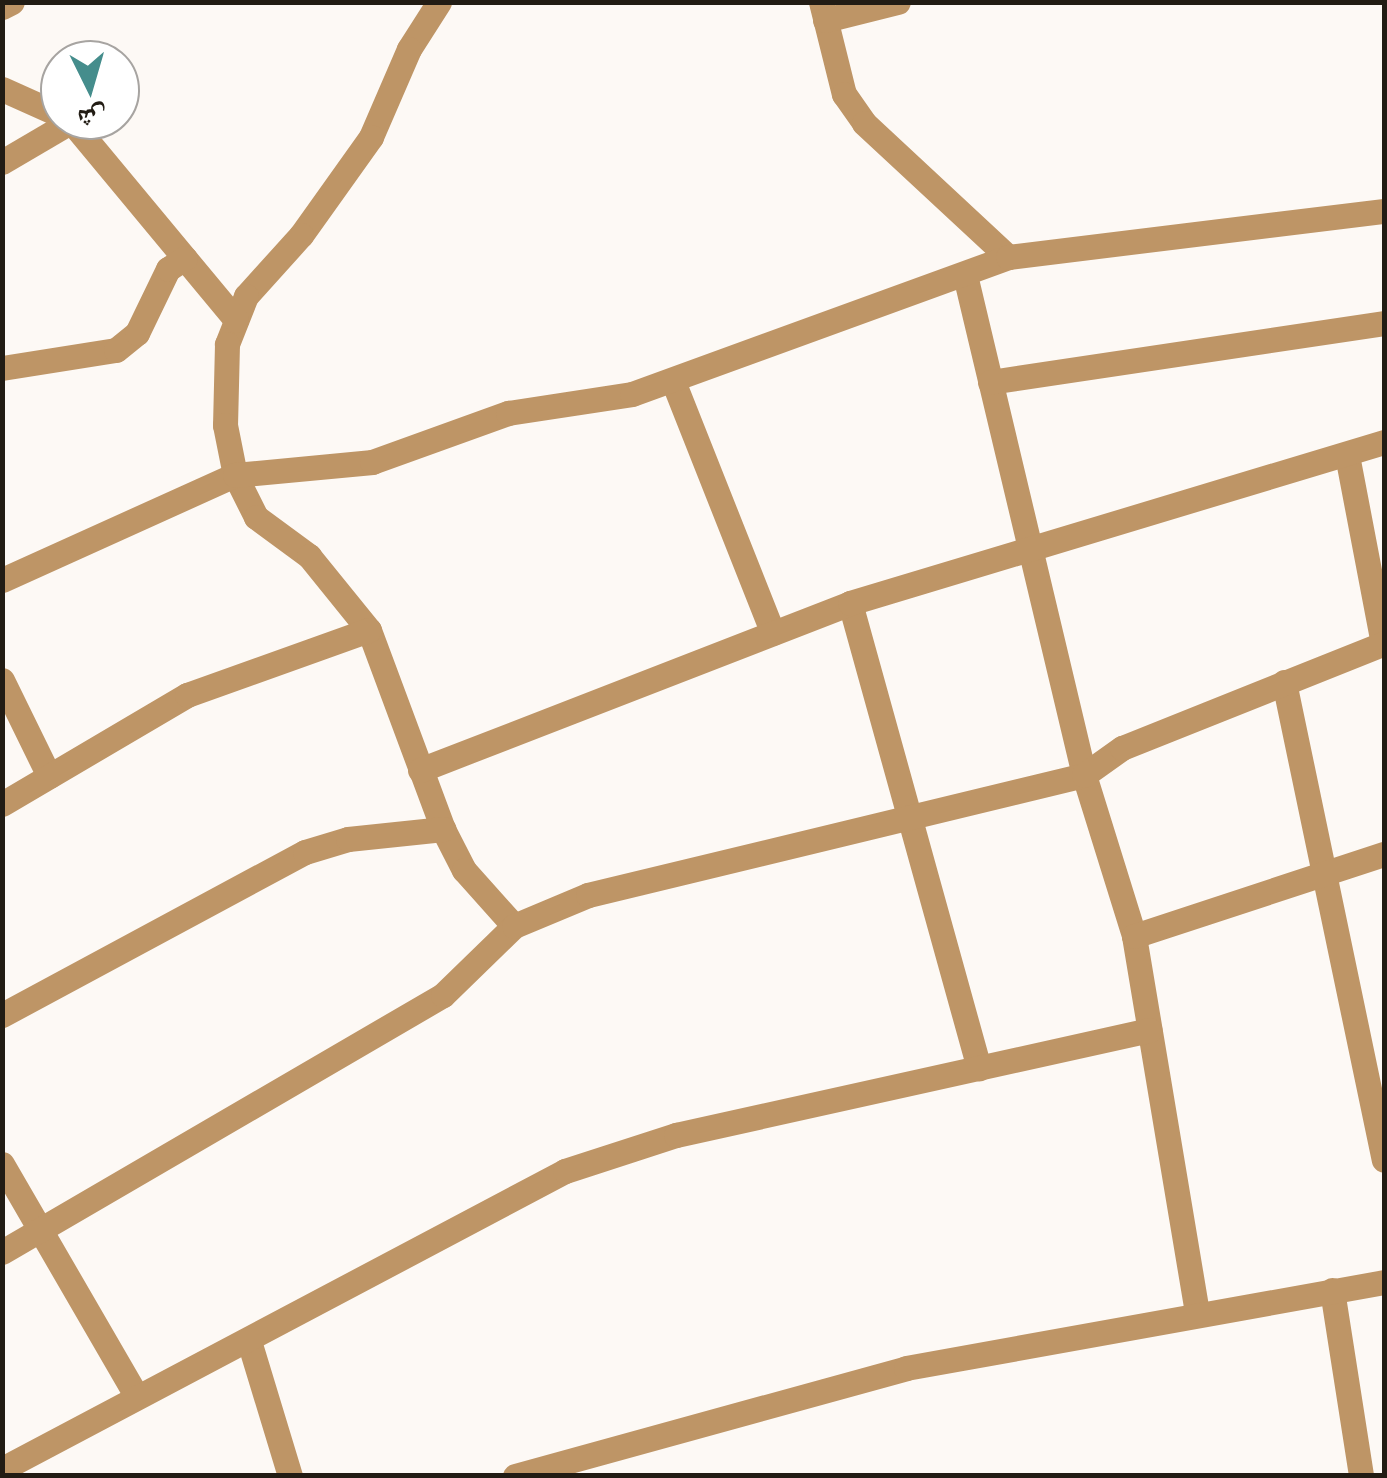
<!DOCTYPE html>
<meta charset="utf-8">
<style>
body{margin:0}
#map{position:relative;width:1387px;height:1478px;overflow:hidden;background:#fdf9f5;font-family:Bitter,"Noto Naskh Arabic",serif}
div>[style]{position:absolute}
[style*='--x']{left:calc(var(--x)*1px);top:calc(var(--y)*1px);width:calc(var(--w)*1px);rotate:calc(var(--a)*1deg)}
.street>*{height:25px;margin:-12.5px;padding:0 12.5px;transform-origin:12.5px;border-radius:12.5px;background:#be9566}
span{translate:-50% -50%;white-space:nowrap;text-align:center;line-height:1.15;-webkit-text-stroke:8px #fff;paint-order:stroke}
.frame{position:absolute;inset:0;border:5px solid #221c14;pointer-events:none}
.north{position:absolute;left:40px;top:40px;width:100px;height:100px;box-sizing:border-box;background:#fff;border:2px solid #a7a4a1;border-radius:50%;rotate:175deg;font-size:28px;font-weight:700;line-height:40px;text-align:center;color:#221c14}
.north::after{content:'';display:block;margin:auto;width:35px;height:45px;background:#458d8c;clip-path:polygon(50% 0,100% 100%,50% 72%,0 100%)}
</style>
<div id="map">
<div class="street">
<div style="--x:439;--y:2;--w:56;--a:122.6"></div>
<div style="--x:409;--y:49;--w:96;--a:113.4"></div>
<div style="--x:371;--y:137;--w:120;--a:125.5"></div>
<div style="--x:301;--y:235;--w:82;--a:132"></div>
<div style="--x:246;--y:296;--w:52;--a:111.6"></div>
<div style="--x:227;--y:344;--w:81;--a:91.4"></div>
<div style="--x:225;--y:425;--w:51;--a:78.7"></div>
<div style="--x:235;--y:475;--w:47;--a:63.4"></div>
<div style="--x:256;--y:517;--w:66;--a:36.3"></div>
<div style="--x:309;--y:556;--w:95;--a:51"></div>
<div style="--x:369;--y:630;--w:212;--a:69.6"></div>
<div style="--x:443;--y:829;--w:46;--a:62.9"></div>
<div style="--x:464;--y:870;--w:75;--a:48.2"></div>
<div style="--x:821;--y:2;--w:95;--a:76"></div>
<div style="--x:844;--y:94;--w:35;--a:55"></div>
<div style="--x:864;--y:123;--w:197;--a:42.9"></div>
<div style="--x:2;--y:7;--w:11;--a:-27"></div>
<div style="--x:825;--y:20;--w:75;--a:-13.9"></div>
<div style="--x:2;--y:89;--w:64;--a:24.1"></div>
<div style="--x:70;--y:120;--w:260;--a:50.3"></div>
<div style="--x:2;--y:162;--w:81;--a:-30.4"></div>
<div style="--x:965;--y:275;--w:514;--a:76.61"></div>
<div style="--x:1084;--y:775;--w:169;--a:72.7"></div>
<div style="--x:1134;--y:936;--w:383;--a:80.5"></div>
<div style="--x:2;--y:368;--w:115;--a:-9"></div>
<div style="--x:116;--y:350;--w:27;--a:-39"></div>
<div style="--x:137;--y:333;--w:71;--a:-64.2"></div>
<div style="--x:168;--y:269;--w:20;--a:-33"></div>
<div style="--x:673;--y:381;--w:271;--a:68.4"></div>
<div style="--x:990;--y:382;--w:398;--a:-8.5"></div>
<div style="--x:1347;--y:455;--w:192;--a:79.2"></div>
<div style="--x:2;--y:580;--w:256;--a:-24.3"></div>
<div style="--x:235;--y:475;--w:138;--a:-5.4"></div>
<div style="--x:372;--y:462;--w:145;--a:-19.8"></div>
<div style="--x:508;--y:413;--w:125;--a:-8.7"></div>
<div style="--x:632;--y:394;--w:400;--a:-20"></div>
<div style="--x:1008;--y:257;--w:379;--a:-7"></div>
<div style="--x:850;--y:603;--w:483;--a:74.5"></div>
<div style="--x:2;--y:680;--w:107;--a:63.9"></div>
<div style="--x:1284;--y:682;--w:488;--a:78.2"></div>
<div style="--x:420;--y:770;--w:461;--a:-21.2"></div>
<div style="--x:850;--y:603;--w:558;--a:-16.78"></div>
<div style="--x:2;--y:804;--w:215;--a:-30.5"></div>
<div style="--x:187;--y:695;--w:193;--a:-19.7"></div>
<div style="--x:1134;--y:936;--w:263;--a:-18.2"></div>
<div style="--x:2;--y:1015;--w:344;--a:-28.3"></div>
<div style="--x:305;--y:852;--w:45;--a:-16.8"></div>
<div style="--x:348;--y:839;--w:96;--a:-6"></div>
<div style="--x:2;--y:1164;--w:269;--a:59.9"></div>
<div style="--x:2;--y:1252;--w:510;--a:-30.23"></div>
<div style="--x:443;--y:995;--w:99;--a:-44.2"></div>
<div style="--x:514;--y:926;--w:80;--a:-22.7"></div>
<div style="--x:588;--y:895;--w:510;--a:-13.6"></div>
<div style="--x:1084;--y:775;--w:47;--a:-35.4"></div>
<div style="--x:1122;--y:748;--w:282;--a:-21.8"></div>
<div style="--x:1332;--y:1290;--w:188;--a:81.1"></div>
<div style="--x:249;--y:1341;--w:141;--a:73.1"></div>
<div style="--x:2;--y:1469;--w:637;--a:-27.89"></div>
<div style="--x:565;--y:1171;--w:117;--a:-18"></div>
<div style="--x:676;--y:1135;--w:485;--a:-12.5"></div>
<div style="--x:515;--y:1476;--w:406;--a:-15.4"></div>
<div style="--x:906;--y:1368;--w:486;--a:-10.2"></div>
</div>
<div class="frame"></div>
<div class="north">ش</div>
</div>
